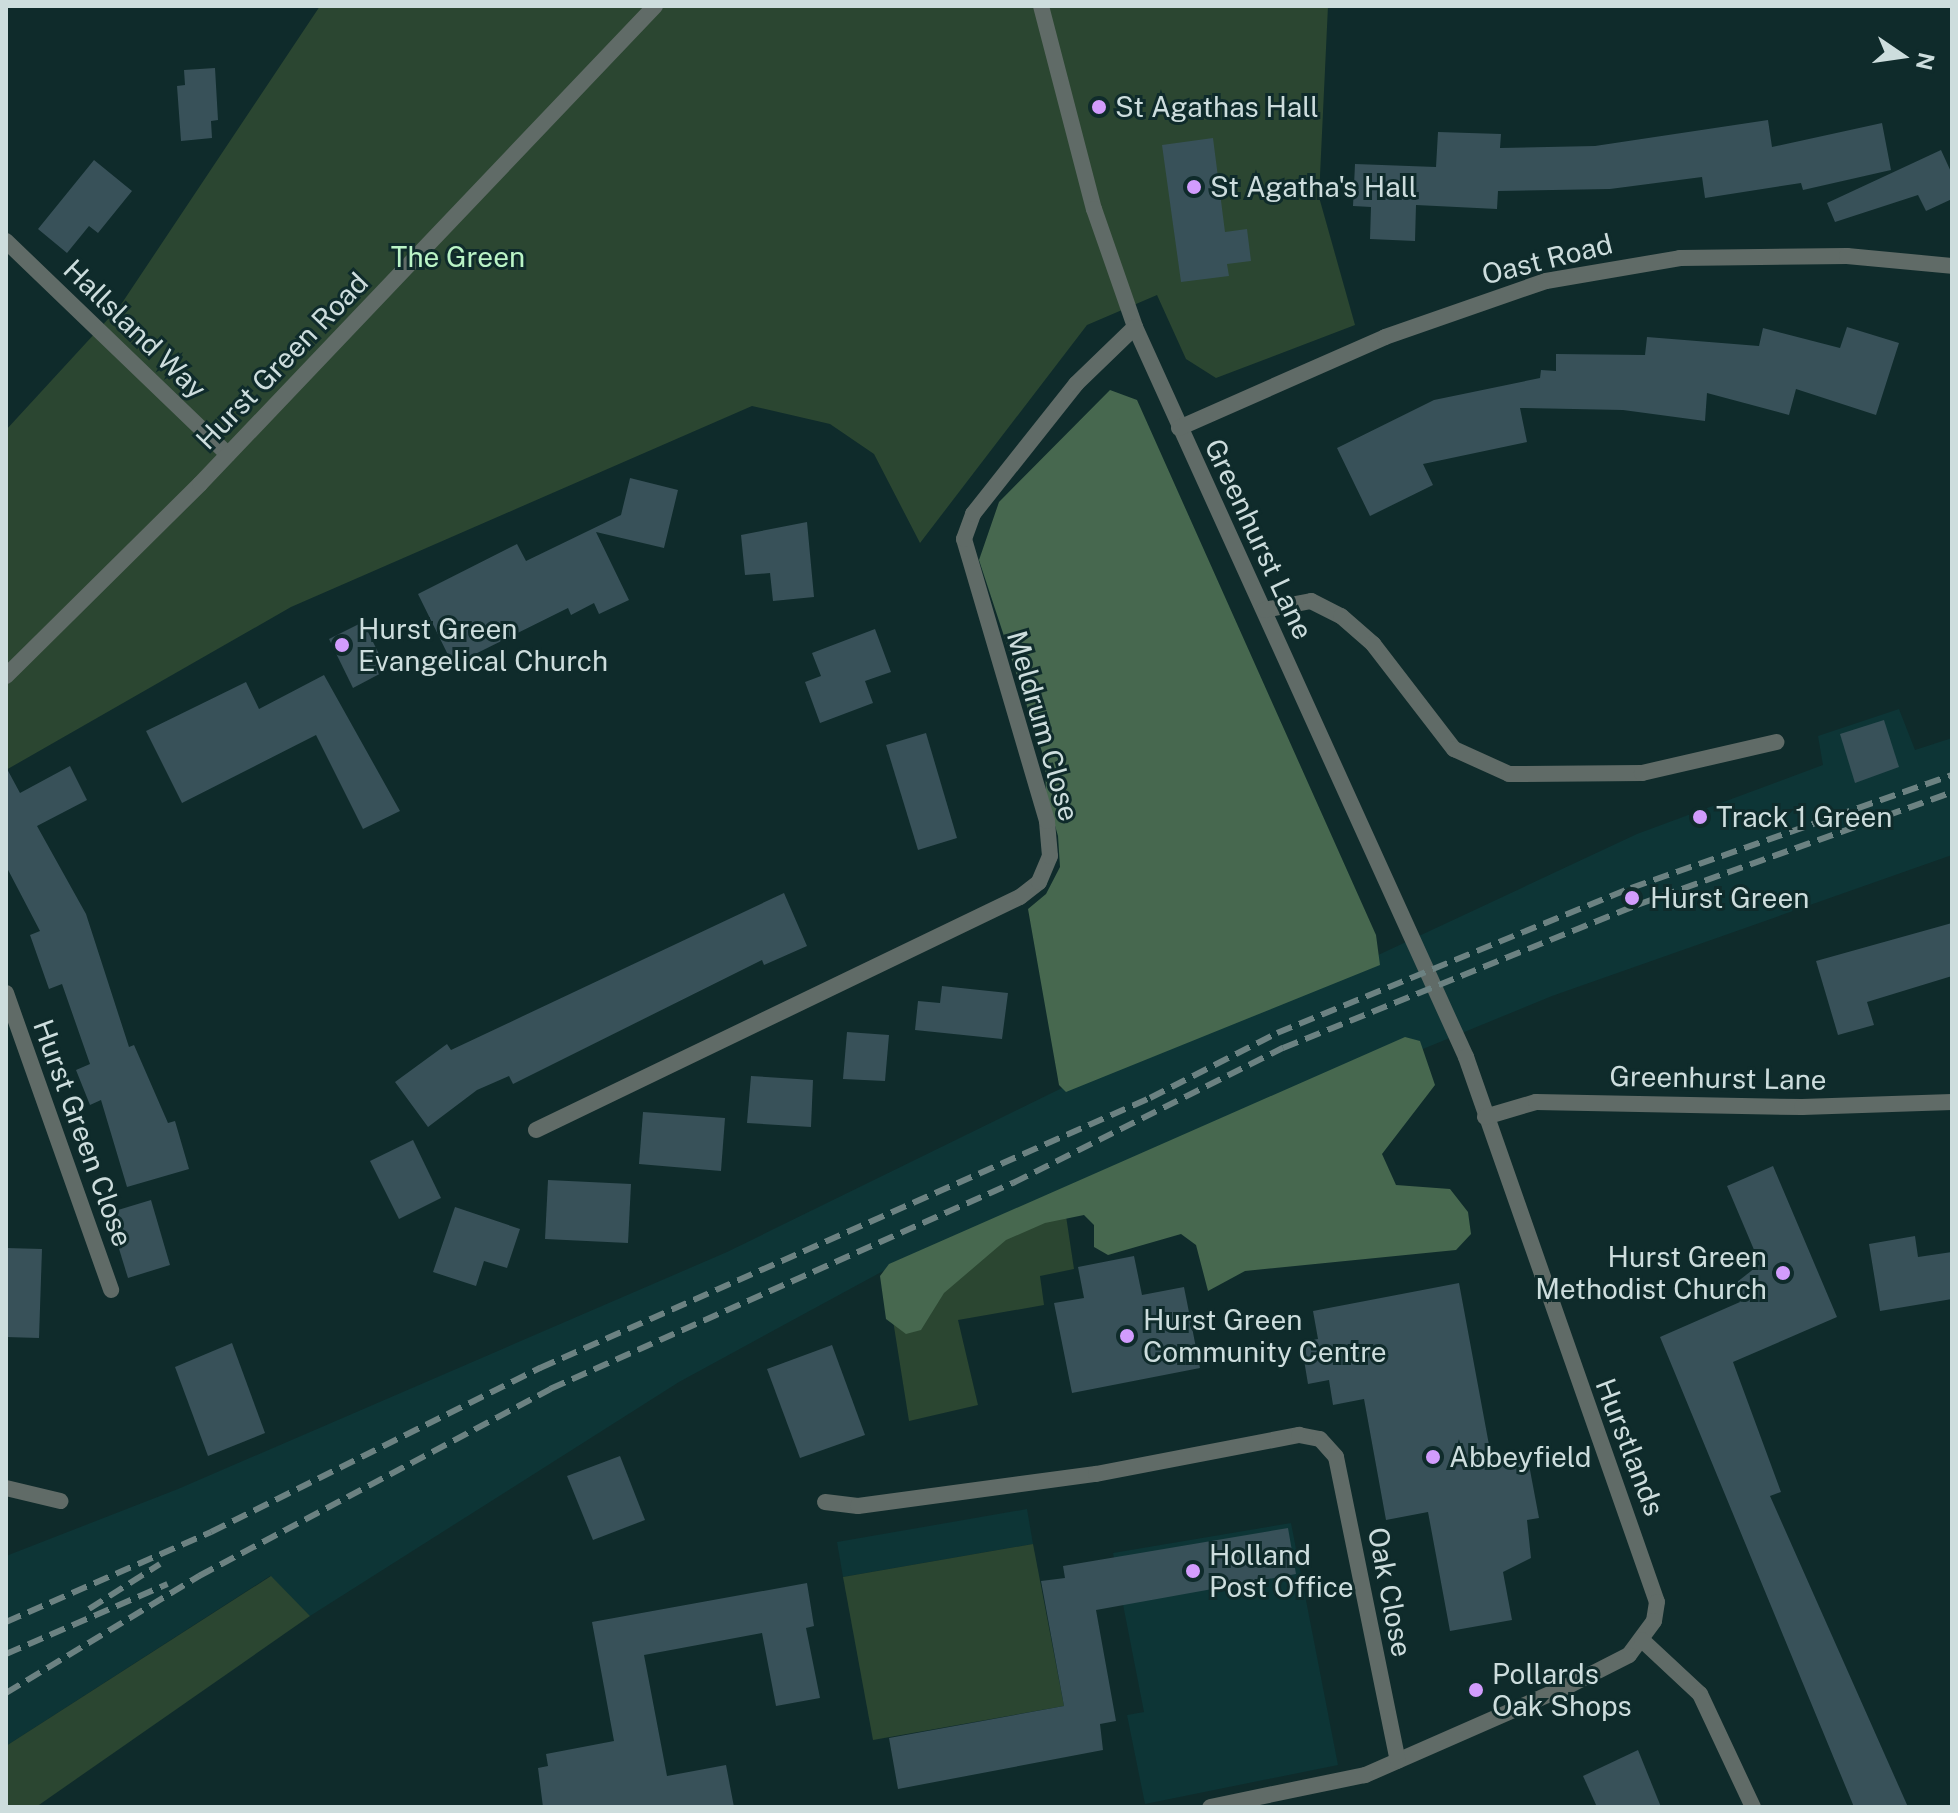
<!DOCTYPE html>
<style>
body{margin:0}
#map{position:relative;width:1958px;height:1813px;overflow:hidden;background:#0f2b2b;font-family:"Public Sans",sans-serif}
div>[style]{position:absolute}
[style*='--x']{left:calc(var(--x)*1px);top:calc(var(--y)*1px);width:calc(var(--w)*1px);rotate:calc(var(--a)*1deg)}
.built>*{inset:0;background:#0d3536}
.green>*{inset:0;background:#2b4631}
.forest>*{inset:0;background:#47684f}
.building>*{inset:0;background:#385159}
.minor>*{height:16px;margin:-8px;padding:0 8px;transform-origin:8px;border-radius:8px;background:#606b67}
.rail>*{height:6px;margin-top:-3px;transform-origin:0;background:repeating-linear-gradient(90deg,#6c8282 0 16px,transparent 0 24px)}
.dots>*{width:22px;height:22px;translate:-50% -50%;box-sizing:border-box;border:4px solid #0f2b2b;border-radius:50%}
span{translate:-50% -50%;white-space:nowrap;text-align:center;line-height:1.15;-webkit-text-stroke:6px #0f2b2b;paint-order:stroke}
.poi-label{font-size:28px;color:#cddddd}
.left{translate:0 -50%;text-align:left}
.right{translate:-100% -50%;text-align:right}
.park-label{font-size:28px;color:#baf4c6}
.street-label{font-size:28px;color:#cddddd}
.frame{position:absolute;inset:0;border:8px solid #cddddd;pointer-events:none}
.north{position:absolute;left:1862px;top:16px;width:80px;height:80px;-webkit-text-stroke:6px #0f2b2b;paint-order:stroke;rotate:103deg;font-size:22px;font-weight:700;line-height:32px;text-align:center;color:#cddddd}
.north::after{content:'';display:block;margin:auto;width:28px;height:36px;background:#cddddd;clip-path:polygon(50% 0,100% 100%,50% 72%,0 100%)}
</style>
<div id="map">
<div class="built">
<div style="clip-path:polygon(1899px 709px,1915px 750px,1952px 738px,1952px 855px,1552px 996px,885px 1270px,679px 1382px,310px 1616px,270px 1576px,6px 1746px,6px 1556px,178px 1489px,727px 1252px,1062px 1088px,1376px 956px,1637px 834px,1823px 765px,1818px 736px)"></div>
<div style="clip-path:polygon(1027px 1509px,1033px 1544px,843px 1577px,837px 1542px)"></div>
<div style="clip-path:polygon(1291px 1523px,1338px 1765px,1145px 1804px,1127px 1715px,1144px 1712px,1113px 1553px)"></div>
</div>
<div class="green">
<div style="clip-path:polygon(320px 6px,1328px 6px,1319px 197px,1355px 325px,1216px 378px,1186px 359px,1157px 295px,1087px 325px,920px 543px,874px 454px,830px 424px,752px 406px,291px 607px,6px 770px,6px 430px,120px 306px)"></div>
<div style="clip-path:polygon(1066px 1216px,1074px 1269px,1040px 1276px,1044px 1305px,958px 1320px,978px 1405px,909px 1421px,885px 1270px)"></div>
<div style="clip-path:polygon(1033px 1544px,1064px 1706px,873px 1740px,843px 1577px)"></div>
<div style="clip-path:polygon(271px 1576px,310px 1616px,36px 1807px,6px 1807px,6px 1746px)"></div>
</div>
<div class="forest">
<div style="clip-path:polygon(1110px 390px,1137px 400px,1376px 935px,1380px 965px,1066px 1092px,1059px 1085px,1028px 909px,1046px 894px,1060px 867px,1058px 836px,1046px 794px,1045px 761px,979px 560px,999px 502px)"></div>
<div style="clip-path:polygon(1405px 1037px,1420px 1041px,1435px 1085px,1382px 1154px,1396px 1185px,1450px 1189px,1468px 1212px,1471px 1234px,1456px 1250px,1245px 1271px,1208px 1291px,1196px 1245px,1181px 1234px,1108px 1255px,1094px 1247px,1094px 1225px,1084px 1215px,1045px 1223px,1006px 1240px,944px 1293px,921px 1330px,906px 1334px,886px 1319px,880px 1276px,889px 1264px)"></div>
</div>
<div class="building">
<div style="clip-path:polygon(215px 68px,218px 120px,211px 121px,212px 138px,181px 141px,177px 86px,185px 85px,184px 70px)"></div>
<div style="clip-path:polygon(1768px 120px,1772px 147px,1882px 123px,1891px 170px,1803px 190px,1801px 183px,1705px 198px,1702px 177px,1610px 189px,1498px 191px,1497px 209px,1416px 205px,1415px 241px,1370px 239px,1371px 207px,1353px 206px,1355px 164px,1436px 167px,1438px 132px,1501px 134px,1500px 148px,1595px 146px)"></div>
<div style="clip-path:polygon(1213px 138px,1225px 232px,1247px 229px,1251px 261px,1227px 264px,1229px 276px,1181px 282px,1162px 145px)"></div>
<div style="clip-path:polygon(1941px 150px,1952px 174px,1952px 199px,1926px 211px,1918px 195px,1835px 222px,1827px 203px)"></div>
<div style="clip-path:polygon(94px 160px,132px 191px,98px 233px,89px 226px,67px 253px,38px 229px)"></div>
<div style="clip-path:polygon(1847px 327px,1899px 343px,1876px 415px,1796px 389px,1789px 415px,1707px 393px,1705px 421px,1623px 410px,1520px 408px,1527px 442px,1423px 464px,1433px 485px,1370px 516px,1337px 448px,1434px 400px,1540px 378px,1541px 370px,1556px 371px,1556px 354px,1645px 355px,1647px 337px,1759px 346px,1763px 328px,1840px 348px)"></div>
<div style="clip-path:polygon(630px 478px,678px 490px,664px 548px,596px 532px,629px 600px,599px 614px,594px 603px,571px 615px,568px 608px,453px 665px,418px 594px,517px 544px,526px 561px,621px 515px)"></div>
<div style="clip-path:polygon(807px 522px,814px 597px,773px 601px,770px 573px,745px 575px,741px 535px)"></div>
<div style="clip-path:polygon(363px 622px,387px 670px,353px 688px,329px 639px)"></div>
<div style="clip-path:polygon(875px 629px,891px 672px,865px 681px,873px 703px,820px 723px,805px 682px,821px 676px,812px 653px)"></div>
<div style="clip-path:polygon(324px 675px,400px 811px,363px 829px,316px 735px,182px 803px,146px 731px,246px 682px,259px 709px)"></div>
<div style="clip-path:polygon(1884px 720px,1899px 767px,1855px 783px,1840px 734px)"></div>
<div style="clip-path:polygon(926px 733px,957px 838px,918px 850px,886px 745px)"></div>
<div style="clip-path:polygon(70px 766px,87px 800px,37px 826px,86px 914px,129px 1047px,134px 1045px,168px 1123px,175px 1121px,189px 1169px,127px 1187px,101px 1100px,90px 1105px,76px 1070px,90px 1064px,62px 984px,49px 989px,30px 935px,40px 931px,6px 866px,6px 767px,20px 793px)"></div>
<div style="clip-path:polygon(784px 893px,807px 946px,764px 965px,762px 960px,513px 1084px,509px 1076px,477px 1090px,428px 1127px,395px 1082px,447px 1044px,451px 1050px)"></div>
<div style="clip-path:polygon(1952px 923px,1952px 976px,1867px 1002px,1874px 1025px,1838px 1035px,1816px 961px)"></div>
<div style="clip-path:polygon(942px 986px,1008px 993px,1002px 1039px,915px 1030px,918px 1001px,940px 1003px)"></div>
<div style="clip-path:polygon(847px 1032px,889px 1035px,885px 1081px,843px 1079px)"></div>
<div style="clip-path:polygon(751px 1076px,813px 1080px,811px 1127px,747px 1123px)"></div>
<div style="clip-path:polygon(643px 1112px,725px 1118px,721px 1171px,639px 1164px)"></div>
<div style="clip-path:polygon(413px 1140px,441px 1198px,399px 1219px,370px 1161px)"></div>
<div style="clip-path:polygon(1773px 1166px,1837px 1317px,1733px 1362px,1781px 1492px,1770px 1496px,1908px 1807px,1854px 1807px,1660px 1337px,1740px 1302px,1732px 1286px,1760px 1264px,1727px 1186px)"></div>
<div style="clip-path:polygon(548px 1180px,631px 1184px,628px 1243px,545px 1239px)"></div>
<div style="clip-path:polygon(151px 1200px,170px 1265px,128px 1278px,108px 1213px)"></div>
<div style="clip-path:polygon(455px 1207px,520px 1229px,507px 1268px,484px 1261px,476px 1286px,433px 1272px)"></div>
<div style="clip-path:polygon(1915px 1236px,1918px 1257px,1952px 1252px,1952px 1299px,1880px 1311px,1869px 1244px)"></div>
<div style="clip-path:polygon(6px 1248px,42px 1249px,39px 1338px,6px 1337px)"></div>
<div style="clip-path:polygon(1134px 1256px,1142px 1295px,1184px 1287px,1200px 1368px,1072px 1393px,1054px 1303px,1084px 1298px,1078px 1267px)"></div>
<div style="clip-path:polygon(1459px 1283px,1492px 1461px,1527px 1454px,1539px 1518px,1527px 1520px,1531px 1558px,1503px 1572px,1512px 1620px,1450px 1631px,1428px 1512px,1386px 1520px,1364px 1399px,1333px 1405px,1329px 1380px,1308px 1384px,1301px 1342px,1318px 1339px,1313px 1311px)"></div>
<div style="clip-path:polygon(232px 1343px,265px 1433px,208px 1456px,175px 1367px)"></div>
<div style="clip-path:polygon(832px 1345px,865px 1435px,800px 1458px,767px 1369px)"></div>
<div style="clip-path:polygon(620px 1456px,645px 1520px,593px 1540px,567px 1476px)"></div>
<div style="clip-path:polygon(1288px 1528px,1296px 1574px,1096px 1610px,1116px 1721px,1100px 1724px,1103px 1750px,898px 1789px,889px 1738px,1064px 1706px,1041px 1581px,1065px 1578px,1063px 1566px)"></div>
<div style="clip-path:polygon(807px 1583px,814px 1626px,806px 1628px,820px 1698px,776px 1706px,762px 1633px,644px 1655px,667px 1776px,726px 1765px,734px 1807px,543px 1807px,538px 1768px,548px 1766px,546px 1754px,614px 1741px,592px 1622px)"></div>
<div style="clip-path:polygon(1638px 1750px,1661px 1807px,1597px 1807px,1583px 1776px)"></div>
</div>
<div class="minor">
<div style="--x:1041;--y:6;--w:210;--a:75.4"></div>
<div style="--x:1094;--y:209;--w:125;--a:70.8"></div>
<div style="--x:1135;--y:327;--w:802;--a:65.61"></div>
<div style="--x:1466;--y:1057;--w:577;--a:70.69"></div>
<div style="--x:1657;--y:1602;--w:19;--a:99"></div>
<div style="--x:1654;--y:1621;--w:42;--a:126.3"></div>
<div style="--x:1629;--y:1655;--w:68;--a:153.1"></div>
<div style="--x:1568;--y:1686;--w:222;--a:156.3"></div>
<div style="--x:1365;--y:1775;--w:158;--a:168.3"></div>
<div style="--x:6;--y:241;--w:308;--a:43.9"></div>
<div style="--x:1179;--y:428;--w:225;--a:-23.8"></div>
<div style="--x:1385;--y:337;--w:170;--a:-19.2"></div>
<div style="--x:1546;--y:281;--w:136;--a:-9.7"></div>
<div style="--x:1680;--y:258;--w:167;--a:-0.7"></div>
<div style="--x:1847;--y:256;--w:105;--a:5.4"></div>
<div style="--x:1264;--y:610;--w:48;--a:-10.8"></div>
<div style="--x:1311;--y:601;--w:34;--a:27"></div>
<div style="--x:1341;--y:616;--w:43;--a:41.2"></div>
<div style="--x:1373;--y:644;--w:133;--a:52.4"></div>
<div style="--x:1454;--y:749;--w:60;--a:24.4"></div>
<div style="--x:1509;--y:774;--w:133;--a:-0.4"></div>
<div style="--x:1642;--y:773;--w:138;--a:-13"></div>
<div style="--x:6;--y:676;--w:273;--a:-44.7"></div>
<div style="--x:200;--y:484;--w:660;--a:-46.41"></div>
<div style="--x:6;--y:993;--w:315;--a:70.5"></div>
<div style="--x:1485;--y:1117;--w:53;--a:-16.4"></div>
<div style="--x:1536;--y:1102;--w:266;--a:1.1"></div>
<div style="--x:1802;--y:1107;--w:150;--a:-1.9"></div>
<div style="--x:536;--y:1130;--w:537;--a:-25.71"></div>
<div style="--x:1020;--y:897;--w:24;--a:-38"></div>
<div style="--x:1039;--y:882;--w:28;--a:-67"></div>
<div style="--x:1050;--y:856;--w:35;--a:-95"></div>
<div style="--x:1047;--y:821;--w:294;--a:-106.4"></div>
<div style="--x:964;--y:539;--w:27;--a:-70"></div>
<div style="--x:973;--y:514;--w:166;--a:-51.6"></div>
<div style="--x:1076;--y:384;--w:82;--a:-44"></div>
<div style="--x:6;--y:1488;--w:56;--a:13.5"></div>
<div style="--x:825;--y:1502;--w:33;--a:7"></div>
<div style="--x:858;--y:1506;--w:240;--a:-7.7"></div>
<div style="--x:1096;--y:1474;--w:207;--a:-10.9"></div>
<div style="--x:1299;--y:1435;--w:21;--a:11"></div>
<div style="--x:1320;--y:1439;--w:24;--a:48"></div>
<div style="--x:1336;--y:1457;--w:310;--a:78.5"></div>
<div style="--x:1642;--y:1640;--w:79;--a:43"></div>
<div style="--x:1700;--y:1694;--w:125;--a:64.9"></div>
</div>
<div class="rail">
<div style="--x:89;--y:1609;--w:84;--a:-32.4"></div>
<div style="--x:6;--y:1622;--w:224;--a:-23.7"></div>
<div style="--x:211;--y:1532;--w:368;--a:-26.5"></div>
<div style="--x:540;--y:1368;--w:667;--a:-23.88"></div>
<div style="--x:1150;--y:1098;--w:143;--a:-27.1"></div>
<div style="--x:1277;--y:1033;--w:383;--a:-22.3"></div>
<div style="--x:1631;--y:888;--w:340;--a:-19.4"></div>
<div style="--x:6;--y:1654;--w:176;--a:-23.4"></div>
<div style="--x:6;--y:1693;--w:226;--a:-31.2"></div>
<div style="--x:199;--y:1576;--w:398;--a:-28"></div>
<div style="--x:550;--y:1389;--w:507;--a:-23.99"></div>
<div style="--x:1013;--y:1183;--w:302;--a:-26.6"></div>
<div style="--x:1283;--y:1048;--w:382;--a:-22"></div>
<div style="--x:1637;--y:905;--w:335;--a:-19.7"></div>
</div>
<div class="dots">
<div style="left:1099px;top:107px;background:#d29cfd"></div>
<div style="left:1194px;top:187px;background:#d29cfd"></div>
<div style="left:342px;top:645px;background:#d29cfd"></div>
<div style="left:1700px;top:817px;background:#d29cfd"></div>
<div style="left:1632px;top:898px;background:#d29cfd"></div>
<div style="left:1783px;top:1273px;background:#d29cfd"></div>
<div style="left:1127px;top:1336px;background:#d29cfd"></div>
<div style="left:1433px;top:1457px;background:#d29cfd"></div>
<div style="left:1193px;top:1571px;background:#d29cfd"></div>
<div style="left:1476px;top:1690px;background:#d29cfd"></div>
</div>
<div class="poi-label">
<span class="left" style="left:1115px;top:107px">St Agathas Hall</span>
<span class="left" style="left:1210px;top:187px">St Agatha's Hall</span>
<span class="left" style="left:358px;top:645px">Hurst Green<br>Evangelical Church</span>
<span class="left" style="left:1716px;top:817px">Track 1 Green</span>
<span class="left" style="left:1650px;top:898px">Hurst Green</span>
<span class="right" style="left:1767px;top:1273px">Hurst Green<br>Methodist Church</span>
<span class="left" style="left:1143px;top:1336px">Hurst Green<br>Community Centre</span>
<span class="left" style="left:1449px;top:1457px">Abbeyfield</span>
<span class="left" style="left:1209px;top:1571px">Holland<br>Post Office</span>
<span class="left" style="left:1492px;top:1690px">Pollards<br>Oak Shops</span>
</div>
<div class="park-label">
<span style="left:458px;top:257px">The Green</span>
</div>
<div class="street-label">
<span style="left:1547px;top:259px;rotate:-14deg">Oast Road</span>
<span style="left:135px;top:329px;rotate:44deg">Hallsland Way</span>
<span style="left:282px;top:361px;rotate:-46deg">Hurst Green Road</span>
<span style="left:1259px;top:539px;rotate:65deg">Greenhurst Lane</span>
<span style="left:1043px;top:726px;rotate:74deg">Meldrum Close</span>
<span style="left:1718px;top:1078px;rotate:1deg">Greenhurst Lane</span>
<span style="left:83px;top:1133px;rotate:70deg">Hurst Green Close</span>
<span style="left:1630px;top:1447px;rotate:69deg">Hurstlands</span>
<span style="left:1390px;top:1592px;rotate:79deg">Oak Close</span>
</div>
<div class="frame"></div>
<div class="north">N</div>
</div>
